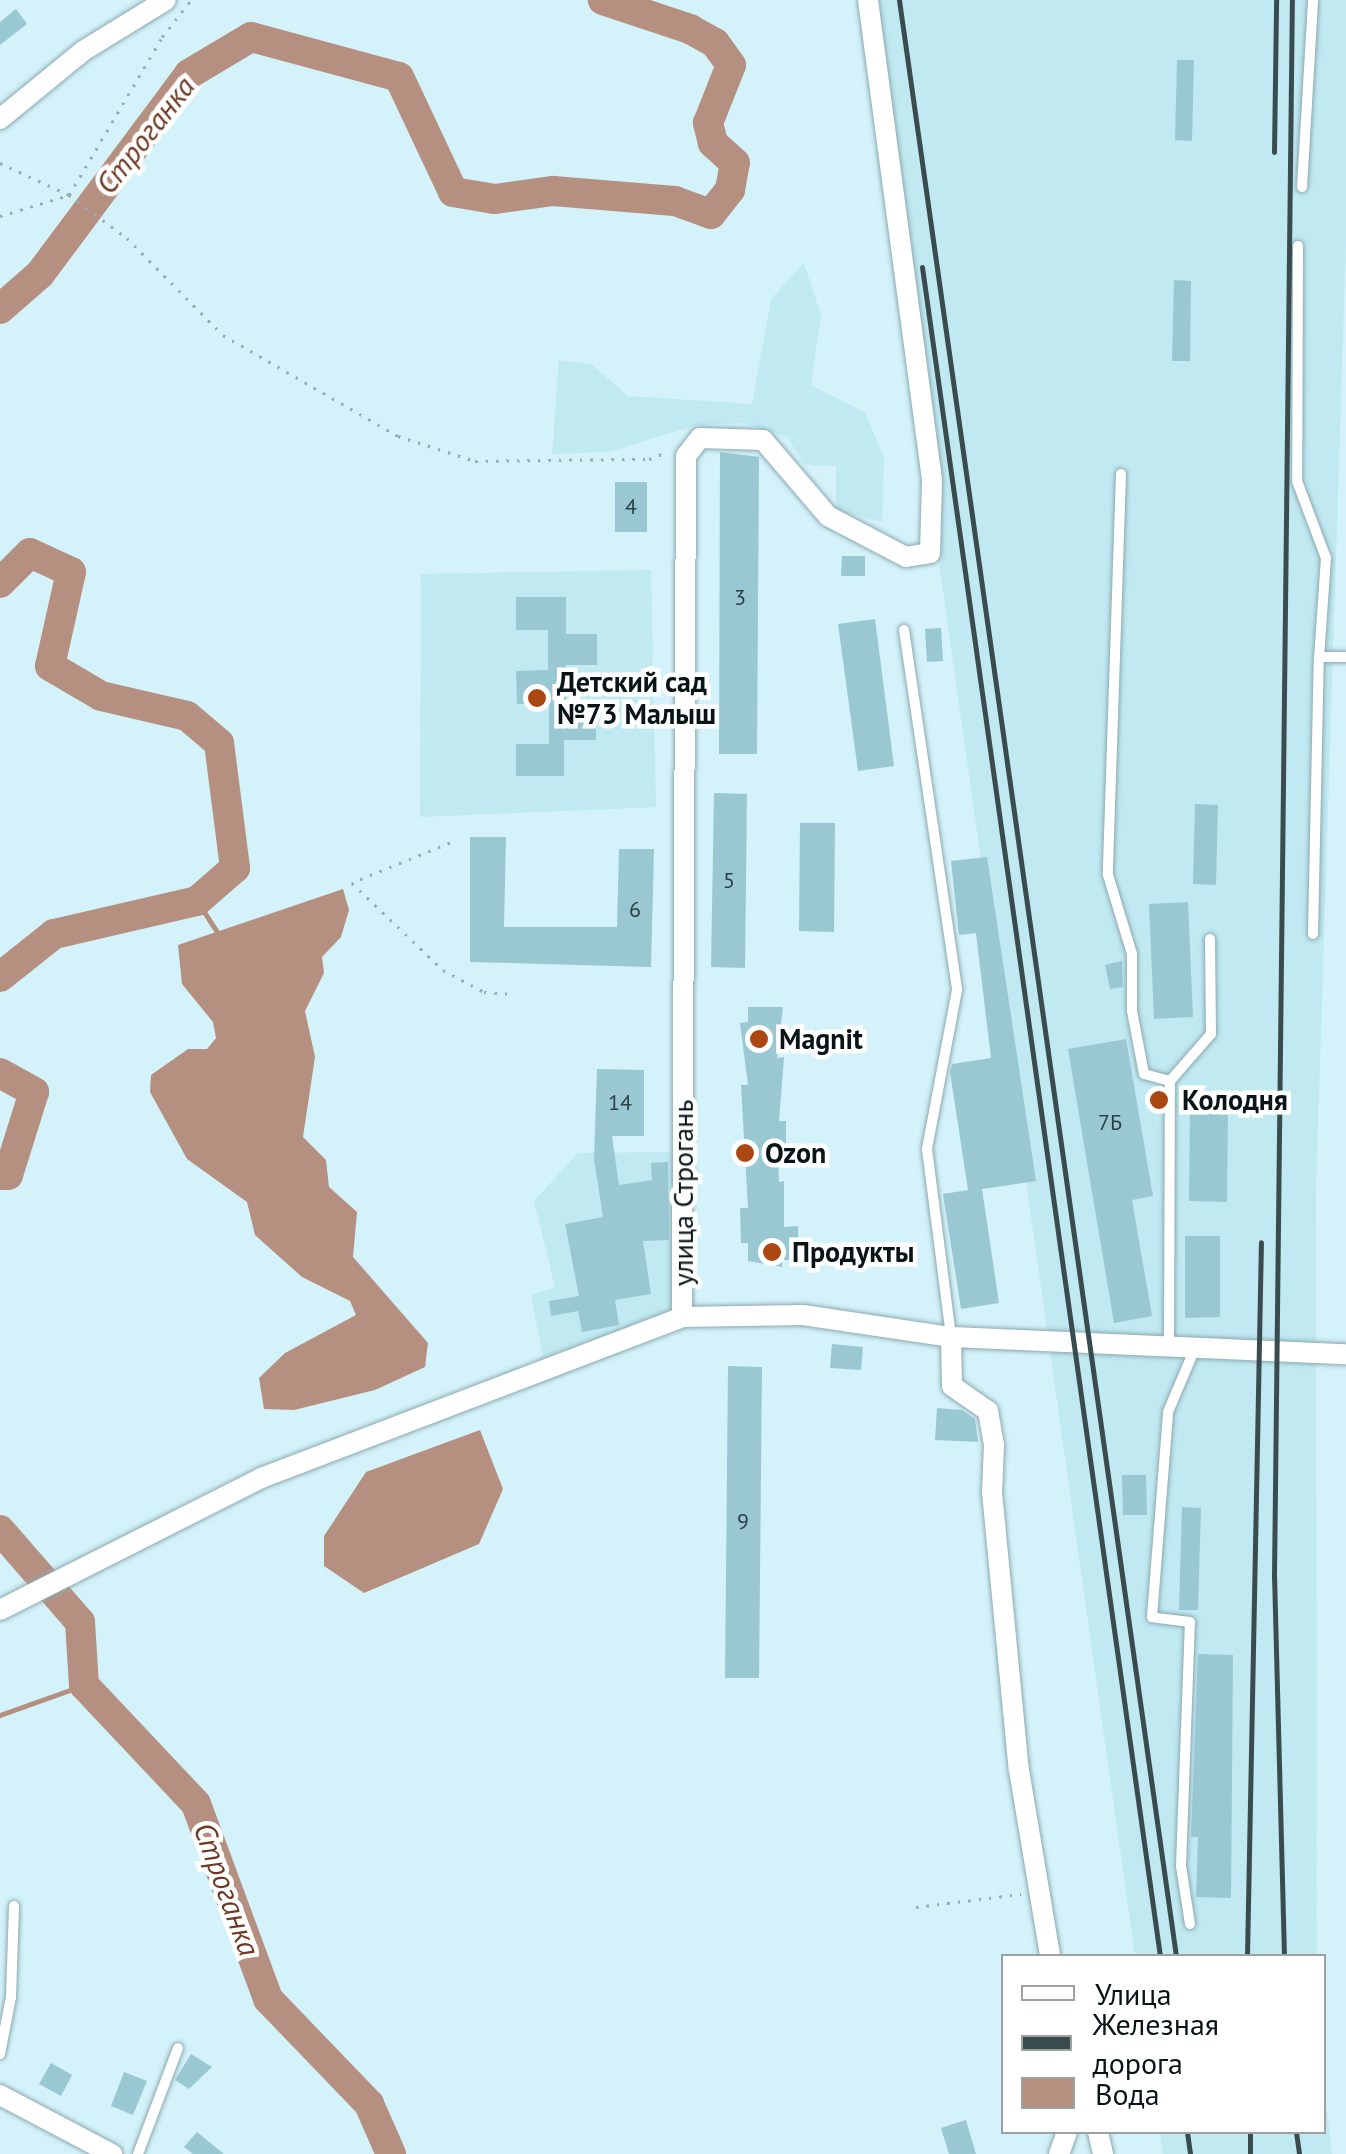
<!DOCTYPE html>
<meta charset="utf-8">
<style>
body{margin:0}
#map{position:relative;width:1346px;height:2154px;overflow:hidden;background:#d3f2f9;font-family:"PT Sans",sans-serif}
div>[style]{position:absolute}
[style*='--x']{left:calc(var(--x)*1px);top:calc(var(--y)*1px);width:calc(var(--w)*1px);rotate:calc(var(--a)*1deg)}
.built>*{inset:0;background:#c0e9f2}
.water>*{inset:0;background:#b59080}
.stream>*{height:5px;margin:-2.5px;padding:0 2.5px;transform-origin:2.5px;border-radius:2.5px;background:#b59080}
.river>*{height:30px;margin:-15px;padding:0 15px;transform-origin:15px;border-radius:15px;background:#b59080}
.building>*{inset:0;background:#99c8d2}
.path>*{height:2.5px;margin-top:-1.25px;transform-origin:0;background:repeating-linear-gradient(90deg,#95aeb3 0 2.5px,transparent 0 10.5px)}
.roads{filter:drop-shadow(0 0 2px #8ca9b0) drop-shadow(0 0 2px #8ca9b0)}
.lane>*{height:10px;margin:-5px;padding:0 5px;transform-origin:5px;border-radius:5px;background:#fff}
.street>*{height:20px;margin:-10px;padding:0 10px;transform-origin:10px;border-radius:10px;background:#fff}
.rail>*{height:5px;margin:-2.5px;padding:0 2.5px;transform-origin:2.5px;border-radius:2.5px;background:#3a4b4e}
.dots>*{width:28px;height:28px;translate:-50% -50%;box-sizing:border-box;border:5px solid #fff;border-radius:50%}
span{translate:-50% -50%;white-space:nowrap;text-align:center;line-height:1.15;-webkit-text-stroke:9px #fff;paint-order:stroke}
.number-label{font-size:22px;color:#2c4145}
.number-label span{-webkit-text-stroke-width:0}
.poi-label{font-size:28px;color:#081416;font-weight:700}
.left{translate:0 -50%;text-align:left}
.street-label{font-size:28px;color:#081416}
.water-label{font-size:30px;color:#6d3923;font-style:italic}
.legend{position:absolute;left:1001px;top:1954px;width:325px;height:180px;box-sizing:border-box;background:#fff;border:2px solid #9ca1a2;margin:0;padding:12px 18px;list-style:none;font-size:30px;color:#081416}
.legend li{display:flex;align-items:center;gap:20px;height:50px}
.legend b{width:50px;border:2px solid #9ca1a2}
</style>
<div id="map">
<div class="built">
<div style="clip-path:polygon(860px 0,1346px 0,1346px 239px,1316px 1191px,1317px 1956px,1135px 1956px)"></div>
<div style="clip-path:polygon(804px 263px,821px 315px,811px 385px,865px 412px,884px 458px,882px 522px,836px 510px,836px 466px,805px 465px,787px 437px,743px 423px,697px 425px,608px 452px,552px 454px,559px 360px,591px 364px,628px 396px,752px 404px,771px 299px)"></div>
<div style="clip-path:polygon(651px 570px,656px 807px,420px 817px,421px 574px)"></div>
<div style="clip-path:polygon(676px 1152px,675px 1312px,543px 1357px,531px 1295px,555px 1287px,534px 1201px,578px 1153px)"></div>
<div style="clip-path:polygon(1324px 2085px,1332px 2154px,1163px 2154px,1160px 2132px,1324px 2132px)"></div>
</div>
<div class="water">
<div style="clip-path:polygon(343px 889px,349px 910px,341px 937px,322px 957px,324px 973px,305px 1011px,315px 1057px,303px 1137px,326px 1160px,329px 1187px,357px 1212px,353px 1257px,428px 1343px,425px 1367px,375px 1390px,294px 1410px,264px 1409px,259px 1378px,285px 1353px,356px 1315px,350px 1301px,302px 1277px,255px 1235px,247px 1202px,187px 1159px,150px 1092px,151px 1075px,188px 1049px,207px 1049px,216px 1038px,213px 1022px,182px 984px,178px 945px)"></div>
<div style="clip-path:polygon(480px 1430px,503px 1489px,479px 1544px,364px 1593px,324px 1566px,324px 1536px,366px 1472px)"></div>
</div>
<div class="stream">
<div style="--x:197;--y:901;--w:37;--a:57"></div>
<div style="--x:0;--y:1715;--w:89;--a:-19.7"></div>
</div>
<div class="river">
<div style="--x:0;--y:309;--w:53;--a:-41.2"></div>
<div style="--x:40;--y:274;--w:249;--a:-53.3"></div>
<div style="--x:189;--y:74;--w:72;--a:-30.8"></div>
<div style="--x:251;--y:37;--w:153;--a:15.1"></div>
<div style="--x:399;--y:77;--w:127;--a:64.8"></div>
<div style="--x:453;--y:192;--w:43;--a:9.5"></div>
<div style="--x:495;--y:199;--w:59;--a:-7.9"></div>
<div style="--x:553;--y:191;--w:122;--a:4.7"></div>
<div style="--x:675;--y:201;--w:38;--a:20"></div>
<div style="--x:711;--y:214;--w:31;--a:-52"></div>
<div style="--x:730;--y:190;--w:27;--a:-80"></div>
<div style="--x:735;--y:163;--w:30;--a:-138"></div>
<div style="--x:713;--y:143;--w:21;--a:-104"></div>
<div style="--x:708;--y:123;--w:62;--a:-68.4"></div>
<div style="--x:731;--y:65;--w:27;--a:-126"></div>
<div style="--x:715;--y:43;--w:29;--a:-151"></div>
<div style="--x:690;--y:29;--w:92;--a:-161.6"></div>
<div style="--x:0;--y:583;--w:42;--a:-45"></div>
<div style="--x:30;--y:553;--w:45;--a:24.9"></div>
<div style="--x:71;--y:572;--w:96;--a:102.6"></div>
<div style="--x:50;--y:666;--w:59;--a:30.5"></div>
<div style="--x:101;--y:696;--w:88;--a:13.1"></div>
<div style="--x:187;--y:716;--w:42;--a:40.2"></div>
<div style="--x:219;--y:743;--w:126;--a:82.7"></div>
<div style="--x:235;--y:868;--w:50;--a:139"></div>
<div style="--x:197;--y:901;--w:147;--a:167"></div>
<div style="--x:54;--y:934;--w:69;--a:141.5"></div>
<div style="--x:0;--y:1073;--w:39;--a:29"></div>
<div style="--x:34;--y:1092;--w:87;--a:107.4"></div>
<div style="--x:8;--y:1175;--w:8;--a:180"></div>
<div style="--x:0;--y:1530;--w:122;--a:49"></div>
<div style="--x:80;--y:1622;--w:63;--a:86.4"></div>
<div style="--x:84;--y:1685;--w:163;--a:46.7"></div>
<div style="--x:196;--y:1804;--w:208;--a:69.7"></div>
<div style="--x:268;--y:1999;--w:146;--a:46.1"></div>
<div style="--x:369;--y:2104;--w:55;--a:66.3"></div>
</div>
<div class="building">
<div style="clip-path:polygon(16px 9px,27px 24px,0 45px,0 22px)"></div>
<div style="clip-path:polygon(1177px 60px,1194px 60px,1192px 141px,1175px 140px)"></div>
<div style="clip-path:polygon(1174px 280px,1191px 281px,1190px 361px,1172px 361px)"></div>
<div style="clip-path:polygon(720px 452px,759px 457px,757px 754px,719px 754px)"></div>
<div style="clip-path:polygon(615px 482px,647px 482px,647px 532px,615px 532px)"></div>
<div style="clip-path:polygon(842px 556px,865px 556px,865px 576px,841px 576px)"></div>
<div style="clip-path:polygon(516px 597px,566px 597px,566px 634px,597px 634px,597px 665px,566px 665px,566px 707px,596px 707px,596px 740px,564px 740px,564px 776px,516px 776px,516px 744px,549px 744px,549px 704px,517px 704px,516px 671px,548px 670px,548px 630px,516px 630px)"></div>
<div style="clip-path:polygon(875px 619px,894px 766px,858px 771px,838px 624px)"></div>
<div style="clip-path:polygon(941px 628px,943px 661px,927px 662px,925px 629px)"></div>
<div style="clip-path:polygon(714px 793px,747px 794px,745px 968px,711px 967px)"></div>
<div style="clip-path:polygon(1195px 804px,1218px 805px,1216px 885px,1193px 884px)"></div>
<div style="clip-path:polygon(800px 823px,835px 823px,834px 932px,799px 931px)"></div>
<div style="clip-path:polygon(470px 837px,506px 837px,504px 927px,617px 927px,619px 849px,654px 849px,651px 967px,470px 962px)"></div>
<div style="clip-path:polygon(987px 857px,1036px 1181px,982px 1189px,999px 1303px,961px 1309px,943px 1194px,968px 1190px,950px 1072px,952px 1064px,991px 1058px,976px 933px,959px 935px,951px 861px)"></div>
<div style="clip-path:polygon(1188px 902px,1193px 1017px,1154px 1019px,1149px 904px)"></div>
<div style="clip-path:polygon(1122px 961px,1123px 987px,1110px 989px,1105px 965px)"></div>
<div style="clip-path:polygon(748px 1007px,783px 1007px,777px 1058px,784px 1057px,779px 1121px,786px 1121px,786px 1154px,778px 1154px,779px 1182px,784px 1181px,784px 1227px,798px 1226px,799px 1260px,782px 1260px,782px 1267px,748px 1261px,748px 1243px,741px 1243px,740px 1208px,748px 1208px,741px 1085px,748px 1085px,740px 1023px,748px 1022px)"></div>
<div style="clip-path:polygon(1126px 1039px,1153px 1196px,1132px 1200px,1152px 1316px,1114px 1323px,1068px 1049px)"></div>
<div style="clip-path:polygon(597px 1069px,644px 1070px,644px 1136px,612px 1136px,619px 1185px,652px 1180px,651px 1163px,668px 1162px,669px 1240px,643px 1241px,651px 1294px,615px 1300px,619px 1325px,582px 1332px,578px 1311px,551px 1316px,549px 1301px,579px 1296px,565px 1224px,603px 1217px,594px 1159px)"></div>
<div style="clip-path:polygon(1190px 1107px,1228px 1108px,1227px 1202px,1189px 1201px)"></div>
<div style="clip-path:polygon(1185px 1236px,1220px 1236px,1220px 1317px,1185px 1318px)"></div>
<div style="clip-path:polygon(832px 1344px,863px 1347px,861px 1370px,830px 1368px)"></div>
<div style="clip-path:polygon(728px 1366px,762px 1367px,759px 1678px,725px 1678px)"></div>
<div style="clip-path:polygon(937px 1408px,962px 1410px,975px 1419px,978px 1442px,935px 1440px)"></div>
<div style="clip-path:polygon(1122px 1475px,1146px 1475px,1147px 1515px,1123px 1515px)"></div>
<div style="clip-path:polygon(1182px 1507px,1201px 1508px,1198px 1610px,1179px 1610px)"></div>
<div style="clip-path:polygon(1198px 1654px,1233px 1655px,1231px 1898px,1196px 1897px,1198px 1837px,1191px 1837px)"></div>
<div style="clip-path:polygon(191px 2054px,212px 2067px,189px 2089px,175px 2080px)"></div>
<div style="clip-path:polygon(51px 2063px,72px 2075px,61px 2096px,39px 2084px)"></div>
<div style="clip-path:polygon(124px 2072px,147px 2081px,133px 2115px,111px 2106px)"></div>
<div style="clip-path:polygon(966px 2120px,976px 2154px,949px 2154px,941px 2128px)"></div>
<div style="clip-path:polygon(197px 2132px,224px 2154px,193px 2154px,184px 2147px)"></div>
</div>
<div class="path">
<div style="--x:0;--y:163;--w:76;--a:24.9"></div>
<div style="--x:69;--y:195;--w:72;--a:36.6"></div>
<div style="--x:127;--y:238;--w:136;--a:45.3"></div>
<div style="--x:223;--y:335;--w:202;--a:30"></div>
<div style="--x:398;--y:436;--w:81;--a:18"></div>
<div style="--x:475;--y:461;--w:174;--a:-0.7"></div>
<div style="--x:649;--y:459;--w:19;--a:-21"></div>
<div style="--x:0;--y:216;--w:72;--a:-16.9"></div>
<div style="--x:69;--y:195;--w:183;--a:-59.5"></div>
<div style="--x:162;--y:37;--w:47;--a:-51.9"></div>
<div style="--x:450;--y:843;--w:106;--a:157.8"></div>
<div style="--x:352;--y:883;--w:126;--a:43.7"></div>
<div style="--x:443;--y:970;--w:47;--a:28.2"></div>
<div style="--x:484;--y:992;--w:30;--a:4"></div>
<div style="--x:916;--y:1907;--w:106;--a:-7.1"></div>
</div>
<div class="roads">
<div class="lane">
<div style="--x:1302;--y:187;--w:187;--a:-86.6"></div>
<div style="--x:1298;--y:246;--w:235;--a:90.2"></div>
<div style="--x:1297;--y:481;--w:82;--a:69.4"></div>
<div style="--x:1326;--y:558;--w:99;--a:94"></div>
<div style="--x:1319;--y:657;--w:27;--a:0"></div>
<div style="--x:1121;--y:474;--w:401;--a:91.9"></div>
<div style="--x:1108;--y:875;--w:83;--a:73.1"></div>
<div style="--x:1132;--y:954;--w:57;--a:90"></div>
<div style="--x:1132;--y:1011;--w:64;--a:79.2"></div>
<div style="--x:1144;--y:1074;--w:27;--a:15"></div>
<div style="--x:904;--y:630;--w:364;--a:81.6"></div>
<div style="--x:957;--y:990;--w:162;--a:100.7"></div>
<div style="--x:927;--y:1149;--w:189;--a:82.7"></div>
<div style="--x:1313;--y:934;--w:277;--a:-88.8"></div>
<div style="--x:1169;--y:1346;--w:265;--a:-89.8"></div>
<div style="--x:1170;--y:1081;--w:62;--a:-48.9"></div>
<div style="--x:1211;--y:1034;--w:95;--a:-90.6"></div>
<div style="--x:1190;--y:1924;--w:59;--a:-98.8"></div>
<div style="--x:1181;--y:1866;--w:244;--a:-87.9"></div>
<div style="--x:1190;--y:1622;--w:38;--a:-173"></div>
<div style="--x:1152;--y:1617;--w:206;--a:-85.5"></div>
<div style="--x:1168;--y:1412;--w:69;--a:-67.1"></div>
<div style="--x:0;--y:2054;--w:58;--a:-79.1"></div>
<div style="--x:11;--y:1997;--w:91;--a:-88.1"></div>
<div style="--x:138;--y:2154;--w:113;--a:-69.3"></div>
</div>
<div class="street">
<div style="--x:868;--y:0;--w:485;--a:82.4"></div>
<div style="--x:932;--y:481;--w:72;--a:91.6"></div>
<div style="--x:930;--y:553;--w:24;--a:171"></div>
<div style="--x:906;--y:557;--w:88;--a:-152.3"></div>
<div style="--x:828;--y:516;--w:100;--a:-130.5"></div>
<div style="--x:763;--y:440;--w:63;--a:-178.2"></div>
<div style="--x:700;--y:438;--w:23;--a:128"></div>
<div style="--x:686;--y:456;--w:861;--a:90.27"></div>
<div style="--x:682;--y:1317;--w:121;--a:-0.9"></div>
<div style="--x:803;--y:1315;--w:150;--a:8.5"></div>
<div style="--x:951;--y:1337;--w:49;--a:88.8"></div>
<div style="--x:952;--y:1386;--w:44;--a:34.8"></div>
<div style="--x:988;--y:1411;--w:35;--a:80"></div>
<div style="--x:994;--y:1445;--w:47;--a:92.4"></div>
<div style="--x:992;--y:1492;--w:279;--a:84.5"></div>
<div style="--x:1019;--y:1770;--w:189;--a:80.5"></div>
<div style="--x:0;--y:119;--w:107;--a:-39.3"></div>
<div style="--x:83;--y:51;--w:97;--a:-31.6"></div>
<div style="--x:951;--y:1337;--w:395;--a:2.5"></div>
<div style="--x:0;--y:1610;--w:292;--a:-26.8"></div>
<div style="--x:261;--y:1478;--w:451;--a:-20.9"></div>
<div style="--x:0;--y:2095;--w:127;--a:27.8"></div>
<div style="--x:1098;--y:2132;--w:23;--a:77"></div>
<div style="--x:1059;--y:2154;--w:23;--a:-70"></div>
</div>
</div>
<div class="rail">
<div style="--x:899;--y:0;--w:1976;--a:81.94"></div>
<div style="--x:1274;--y:152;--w:152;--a:-89.2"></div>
<div style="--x:922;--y:267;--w:1706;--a:81.98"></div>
<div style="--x:1247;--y:1956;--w:714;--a:-88.88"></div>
<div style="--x:1284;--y:1956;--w:379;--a:-91.5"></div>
<div style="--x:1274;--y:1577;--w:1577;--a:-89.35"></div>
<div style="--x:1187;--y:2132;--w:22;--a:82"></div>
<div style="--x:1250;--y:2132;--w:22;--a:90"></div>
<div style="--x:1296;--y:2132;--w:22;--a:82"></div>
</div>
<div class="dots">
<div style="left:537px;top:698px;background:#ab4713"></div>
<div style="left:759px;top:1039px;background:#ab4713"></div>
<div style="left:1159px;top:1100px;background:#ab4713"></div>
<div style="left:745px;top:1153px;background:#ab4713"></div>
<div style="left:772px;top:1252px;background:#ab4713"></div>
</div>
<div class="number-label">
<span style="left:631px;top:507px">4</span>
<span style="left:740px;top:598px">3</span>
<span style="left:729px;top:881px">5</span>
<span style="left:635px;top:910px">6</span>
<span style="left:620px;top:1103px">14</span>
<span style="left:1110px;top:1123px">7Б</span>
<span style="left:743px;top:1522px">9</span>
</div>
<div class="poi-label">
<span class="left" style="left:557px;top:698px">Детский сад<br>№73 Малыш</span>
<span class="left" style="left:779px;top:1039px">Magnit</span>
<span class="left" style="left:1182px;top:1100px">Колодня</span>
<span class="left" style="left:765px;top:1153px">Ozon</span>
<span class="left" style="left:792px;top:1252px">Продукты</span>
</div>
<div class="street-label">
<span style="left:683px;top:1193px;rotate:-90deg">улица Строгань</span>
</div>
<div class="water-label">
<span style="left:145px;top:135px;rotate:-52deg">Строганка</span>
<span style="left:227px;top:1889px;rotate:70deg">Строганка</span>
</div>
<ul class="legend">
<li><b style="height:12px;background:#fff"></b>Улица</li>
<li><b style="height:12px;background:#3a4b4e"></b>Железная дорога</li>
<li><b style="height:28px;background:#b59080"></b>Вода</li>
</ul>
</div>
